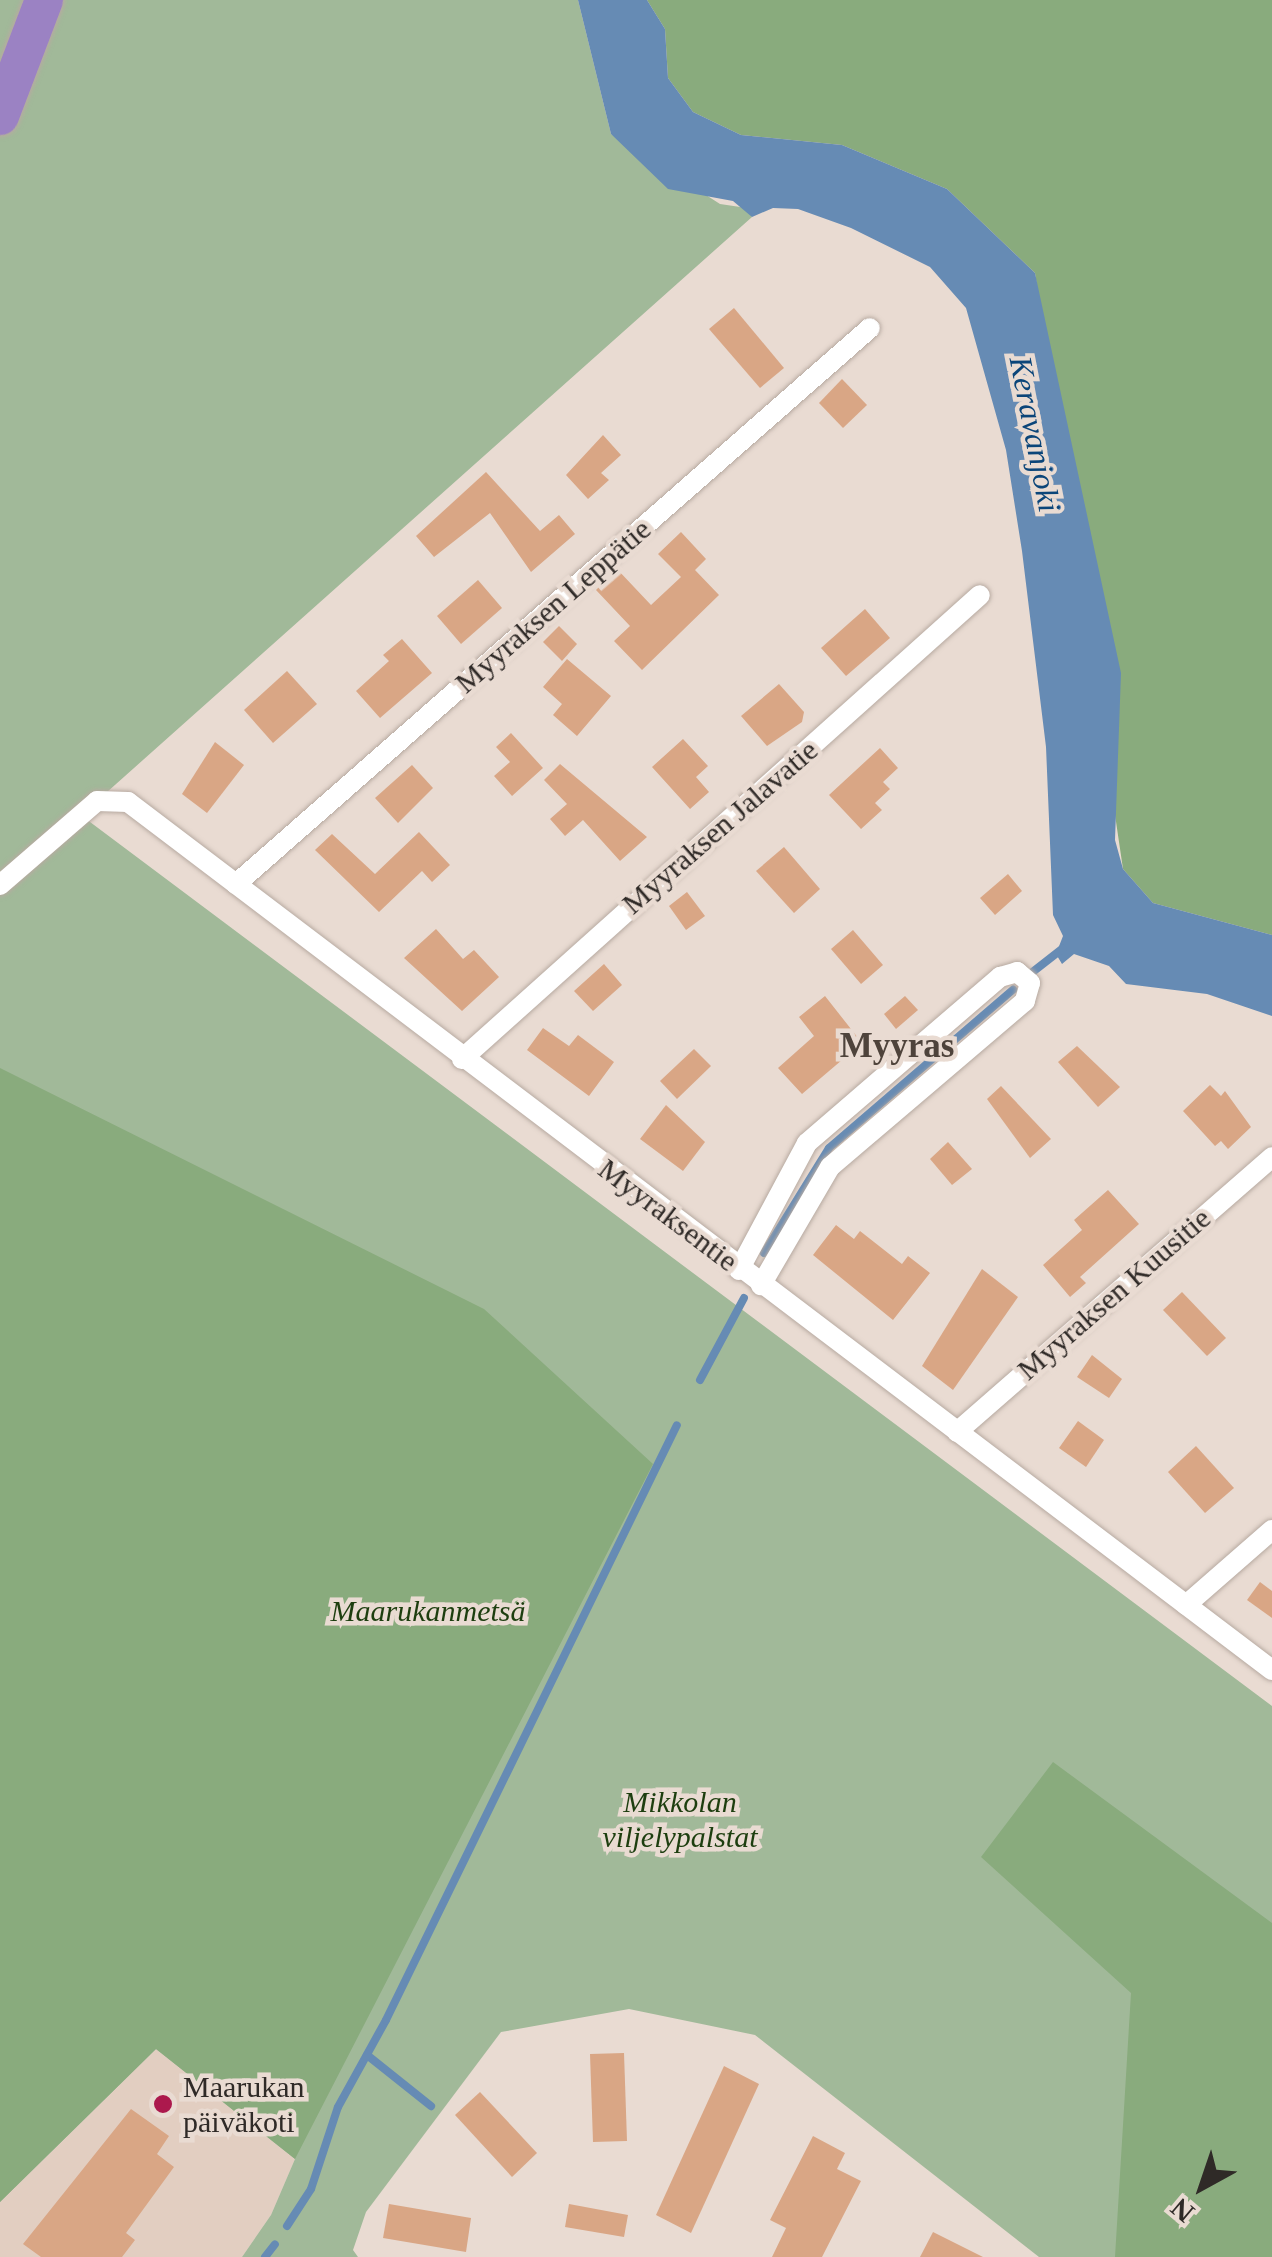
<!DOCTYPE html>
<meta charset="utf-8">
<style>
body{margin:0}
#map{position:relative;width:1272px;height:2257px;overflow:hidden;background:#e9dbd2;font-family:"Times New Roman",serif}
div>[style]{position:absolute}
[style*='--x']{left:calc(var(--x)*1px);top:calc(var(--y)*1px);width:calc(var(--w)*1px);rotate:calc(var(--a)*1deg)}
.built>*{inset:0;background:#e2cec1}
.green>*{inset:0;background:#a1b999}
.forest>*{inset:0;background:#89ab7d}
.water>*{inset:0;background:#668bb4}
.stream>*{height:8px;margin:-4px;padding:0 4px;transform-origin:4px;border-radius:4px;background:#668bb4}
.building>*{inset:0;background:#d9a685}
.roads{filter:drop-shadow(0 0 2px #b7aaa1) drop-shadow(0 0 2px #b7aaa1)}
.street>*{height:20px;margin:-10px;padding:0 10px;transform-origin:10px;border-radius:10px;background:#fff}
.highway>*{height:38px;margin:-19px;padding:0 19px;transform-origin:19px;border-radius:19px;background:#9b82c3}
.dots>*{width:28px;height:28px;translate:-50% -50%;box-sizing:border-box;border:5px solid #e9dbd2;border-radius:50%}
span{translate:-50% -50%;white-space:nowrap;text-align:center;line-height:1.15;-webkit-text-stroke:9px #e9dbd2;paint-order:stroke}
.street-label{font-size:30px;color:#2f2a27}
.park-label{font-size:30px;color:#1d3e0f;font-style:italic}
.poi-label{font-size:30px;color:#2f2a27}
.left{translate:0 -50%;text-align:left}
.water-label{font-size:32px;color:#0b4579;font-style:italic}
.quarter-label{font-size:35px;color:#4e433b;font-weight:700}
.north{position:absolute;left:1152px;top:2137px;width:100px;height:100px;-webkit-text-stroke:8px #e9dbd2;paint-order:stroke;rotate:220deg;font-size:28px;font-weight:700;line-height:40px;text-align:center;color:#2f2a27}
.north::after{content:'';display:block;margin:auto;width:35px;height:45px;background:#2f2a27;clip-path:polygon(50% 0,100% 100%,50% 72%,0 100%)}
</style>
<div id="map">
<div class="built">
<div style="clip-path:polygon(156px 2049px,295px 2159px,271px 2215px,242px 2257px,0 2257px,0 2202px)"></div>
</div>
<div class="green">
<div style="clip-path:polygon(0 0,578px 0,611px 134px,720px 204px,747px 208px,752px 217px,97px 801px,86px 819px,1272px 1706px,1272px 2257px,1039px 2257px,755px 2035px,629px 2009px,501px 2032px,366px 2212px,353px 2250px,358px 2257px,242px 2257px,271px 2215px,295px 2159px,156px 2049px,0 2202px)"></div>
</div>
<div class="forest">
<div style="clip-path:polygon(647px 0,1272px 0,1272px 935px,1153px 903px,1123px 869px,1035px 273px,947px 189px,842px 145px,741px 135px,693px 112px,668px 78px,665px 29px)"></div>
<div style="clip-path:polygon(0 1068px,484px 1309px,653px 1464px,295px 2159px,156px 2049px,0 2202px)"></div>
<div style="clip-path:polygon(1053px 1762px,1272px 1923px,1272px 2257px,1115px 2257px,1131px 1993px,981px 1857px)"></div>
</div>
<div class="water">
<div style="clip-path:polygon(578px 0,647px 0,665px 29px,668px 78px,693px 112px,741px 135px,842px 145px,947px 189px,1035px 273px,1121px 673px,1115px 840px,1123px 869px,1153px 903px,1272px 935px,1272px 1016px,1207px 994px,1126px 984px,1109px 966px,1074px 954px,1062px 964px,1056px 954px,1063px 936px,1053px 915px,1046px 747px,1022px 551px,1006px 450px,966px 308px,930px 267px,851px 228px,798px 209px,773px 208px,752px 217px,733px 201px,668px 189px,611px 134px)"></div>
</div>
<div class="stream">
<div style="--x:1030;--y:974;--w:41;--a:-38"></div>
<div style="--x:764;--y:1253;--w:123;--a:-58.2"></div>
<div style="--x:829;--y:1148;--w:243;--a:-40.7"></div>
<div style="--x:700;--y:1380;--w:93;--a:-61.8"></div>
<div style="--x:367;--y:2055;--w:82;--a:38.6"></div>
<div style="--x:287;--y:2226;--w:44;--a:-57"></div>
<div style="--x:311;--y:2189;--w:86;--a:-71.8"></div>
<div style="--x:338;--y:2107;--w:99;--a:-61.1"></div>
<div style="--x:386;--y:2020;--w:662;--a:-63.94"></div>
<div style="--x:265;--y:2257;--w:16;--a:-52"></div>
</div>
<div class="building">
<div style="clip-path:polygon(734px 308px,784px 368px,760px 388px,709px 329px)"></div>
<div style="clip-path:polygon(842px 379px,867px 405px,843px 428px,819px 403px)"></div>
<div style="clip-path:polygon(603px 435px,621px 455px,601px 473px,609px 480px,588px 499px,566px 475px)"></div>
<div style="clip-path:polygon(486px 472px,540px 531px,559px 515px,575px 534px,531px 572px,490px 513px,434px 557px,416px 536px)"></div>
<div style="clip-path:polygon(681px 532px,706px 559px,695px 570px,719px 595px,642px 670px,614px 641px,630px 626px,596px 590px,617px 569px,651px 605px,681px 577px,658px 554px)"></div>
<div style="clip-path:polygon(478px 580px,502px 608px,461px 644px,437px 616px)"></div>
<div style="clip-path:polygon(865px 609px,890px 638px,846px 676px,821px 648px)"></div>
<div style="clip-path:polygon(559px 626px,577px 644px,562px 661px,543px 642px)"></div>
<div style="clip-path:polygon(402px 639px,432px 673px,380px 718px,356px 691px,389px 661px,383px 655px)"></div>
<div style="clip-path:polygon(567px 659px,611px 696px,577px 736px,553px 715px,562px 704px,543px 687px)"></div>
<div style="clip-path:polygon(287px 671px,317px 704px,273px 743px,244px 710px)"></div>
<div style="clip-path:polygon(779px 684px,804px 712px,802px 722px,767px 746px,741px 716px)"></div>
<div style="clip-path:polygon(511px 733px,543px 768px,512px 796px,494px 776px,510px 762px,496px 747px)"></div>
<div style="clip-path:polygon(683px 739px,708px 766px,696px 777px,709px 792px,690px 809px,652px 767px)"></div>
<div style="clip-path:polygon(215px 742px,244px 765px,207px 813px,182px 794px)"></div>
<div style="clip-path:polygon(880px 748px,898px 768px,883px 782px,890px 789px,875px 803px,882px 810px,861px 829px,829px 795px)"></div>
<div style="clip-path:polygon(560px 764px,647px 837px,620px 861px,583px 820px,565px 836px,550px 819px,567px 804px,544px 780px)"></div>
<div style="clip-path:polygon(412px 765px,433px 788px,398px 823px,375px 798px)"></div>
<div style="clip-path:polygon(419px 832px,450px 865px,432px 882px,422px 871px,379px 912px,315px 850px,332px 834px,375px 874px)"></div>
<div style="clip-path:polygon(784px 847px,820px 889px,794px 913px,756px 871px)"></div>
<div style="clip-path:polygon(1008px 874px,1022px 891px,995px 915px,980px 898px)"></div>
<div style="clip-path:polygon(687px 892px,705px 916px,686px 930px,669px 906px)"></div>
<div style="clip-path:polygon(436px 929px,463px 959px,474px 950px,499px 977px,462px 1011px,404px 958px)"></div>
<div style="clip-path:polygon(853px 930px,883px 965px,861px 984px,831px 949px)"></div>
<div style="clip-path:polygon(604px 964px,622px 985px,593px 1011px,574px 991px)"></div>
<div style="clip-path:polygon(825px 996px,862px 1043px,802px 1094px,778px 1068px,814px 1036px,799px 1017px)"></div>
<div style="clip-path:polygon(905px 996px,918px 1010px,896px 1029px,884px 1014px)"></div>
<div style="clip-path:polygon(543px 1028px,569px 1046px,578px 1035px,614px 1062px,589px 1096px,527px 1050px)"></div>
<div style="clip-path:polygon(1077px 1046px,1120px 1087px,1098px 1107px,1058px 1062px)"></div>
<div style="clip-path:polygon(694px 1049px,711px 1066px,677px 1099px,660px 1081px)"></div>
<div style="clip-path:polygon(1210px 1085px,1221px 1096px,1225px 1091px,1251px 1127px,1228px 1149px,1221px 1141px,1215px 1146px,1183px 1111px)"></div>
<div style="clip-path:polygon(1001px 1086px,1051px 1139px,1030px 1158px,987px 1099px)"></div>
<div style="clip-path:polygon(666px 1105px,705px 1142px,683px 1171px,640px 1139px)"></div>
<div style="clip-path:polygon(948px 1142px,972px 1169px,952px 1185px,930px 1159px)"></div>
<div style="clip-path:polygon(1108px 1190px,1139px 1224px,1080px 1277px,1086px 1283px,1070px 1297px,1043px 1265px,1082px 1230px,1074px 1220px)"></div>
<div style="clip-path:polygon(836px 1225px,854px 1239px,860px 1231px,902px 1264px,908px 1256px,930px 1273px,893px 1320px,813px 1255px)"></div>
<div style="clip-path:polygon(982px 1269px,1018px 1297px,953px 1390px,922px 1366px)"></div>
<div style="clip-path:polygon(1182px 1292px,1226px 1338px,1207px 1356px,1163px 1310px)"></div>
<div style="clip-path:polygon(1092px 1355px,1122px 1379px,1109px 1398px,1077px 1377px)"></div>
<div style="clip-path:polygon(1078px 1421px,1104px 1440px,1086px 1467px,1059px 1448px)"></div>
<div style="clip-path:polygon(1196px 1446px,1234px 1488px,1205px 1513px,1168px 1472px)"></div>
<div style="clip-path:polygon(1260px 1582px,1272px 1591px,1272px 1618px,1247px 1600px)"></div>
<div style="clip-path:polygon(624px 2053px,627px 2141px,593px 2142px,590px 2054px)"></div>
<div style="clip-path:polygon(724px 2066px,759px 2084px,691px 2233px,656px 2215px)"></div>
<div style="clip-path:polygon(480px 2092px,537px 2153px,512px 2177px,455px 2115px)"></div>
<div style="clip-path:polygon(131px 2109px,169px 2136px,157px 2154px,174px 2167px,126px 2233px,135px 2240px,122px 2257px,41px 2257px,23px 2244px)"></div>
<div style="clip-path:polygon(813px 2136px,845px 2153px,837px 2169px,861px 2181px,822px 2257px,772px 2257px,786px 2228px,770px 2220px)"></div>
<div style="clip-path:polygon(389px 2204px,471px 2218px,466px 2252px,383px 2238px)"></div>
<div style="clip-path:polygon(569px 2204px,628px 2215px,624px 2237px,565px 2227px)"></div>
<div style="clip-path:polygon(933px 2232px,983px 2257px,920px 2257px)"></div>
</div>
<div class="roads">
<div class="street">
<div style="--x:236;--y:884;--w:843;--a:-41.25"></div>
<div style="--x:0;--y:885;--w:128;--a:-40.9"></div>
<div style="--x:97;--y:801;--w:31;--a:2"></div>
<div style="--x:128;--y:802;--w:1436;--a:37.19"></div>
<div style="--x:462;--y:1059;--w:695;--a:-41.85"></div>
<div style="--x:739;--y:1270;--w:144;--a:-61.8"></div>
<div style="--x:807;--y:1143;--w:255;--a:-40.7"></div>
<div style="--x:1000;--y:977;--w:18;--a:-16"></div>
<div style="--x:1017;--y:972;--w:17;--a:40"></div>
<div style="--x:1030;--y:983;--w:19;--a:106"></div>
<div style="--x:1025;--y:1001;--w:256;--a:139.6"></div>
<div style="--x:830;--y:1167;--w:137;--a:120.3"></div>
<div style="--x:957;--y:1432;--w:418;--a:-41.1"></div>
<div style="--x:1186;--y:1605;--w:114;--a:-41.1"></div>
</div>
<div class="highway">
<div style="--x:0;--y:116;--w:124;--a:-69.2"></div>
</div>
</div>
<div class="dots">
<div style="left:163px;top:2104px;background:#ac194d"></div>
</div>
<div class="street-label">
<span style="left:553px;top:606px;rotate:-41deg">Myyraksen Leppätie</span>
<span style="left:720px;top:827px;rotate:-41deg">Myyraksen Jalavatie</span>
<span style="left:668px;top:1215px;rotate:37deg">Myyraksentie</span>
<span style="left:1114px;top:1294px;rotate:-41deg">Myyraksen Kuusitie</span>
</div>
<div class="park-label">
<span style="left:428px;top:1611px">Maarukanmetsä</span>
<span style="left:680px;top:1819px">Mikkolan<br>viljelypalstat</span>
</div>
<div class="poi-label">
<span class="left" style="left:183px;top:2104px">Maarukan<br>päiväkoti</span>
</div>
<div class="water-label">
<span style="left:1035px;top:434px;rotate:79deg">Keravanjoki</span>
</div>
<div class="quarter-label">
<span style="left:897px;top:1046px">Myyras</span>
</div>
<div class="north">N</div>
</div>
